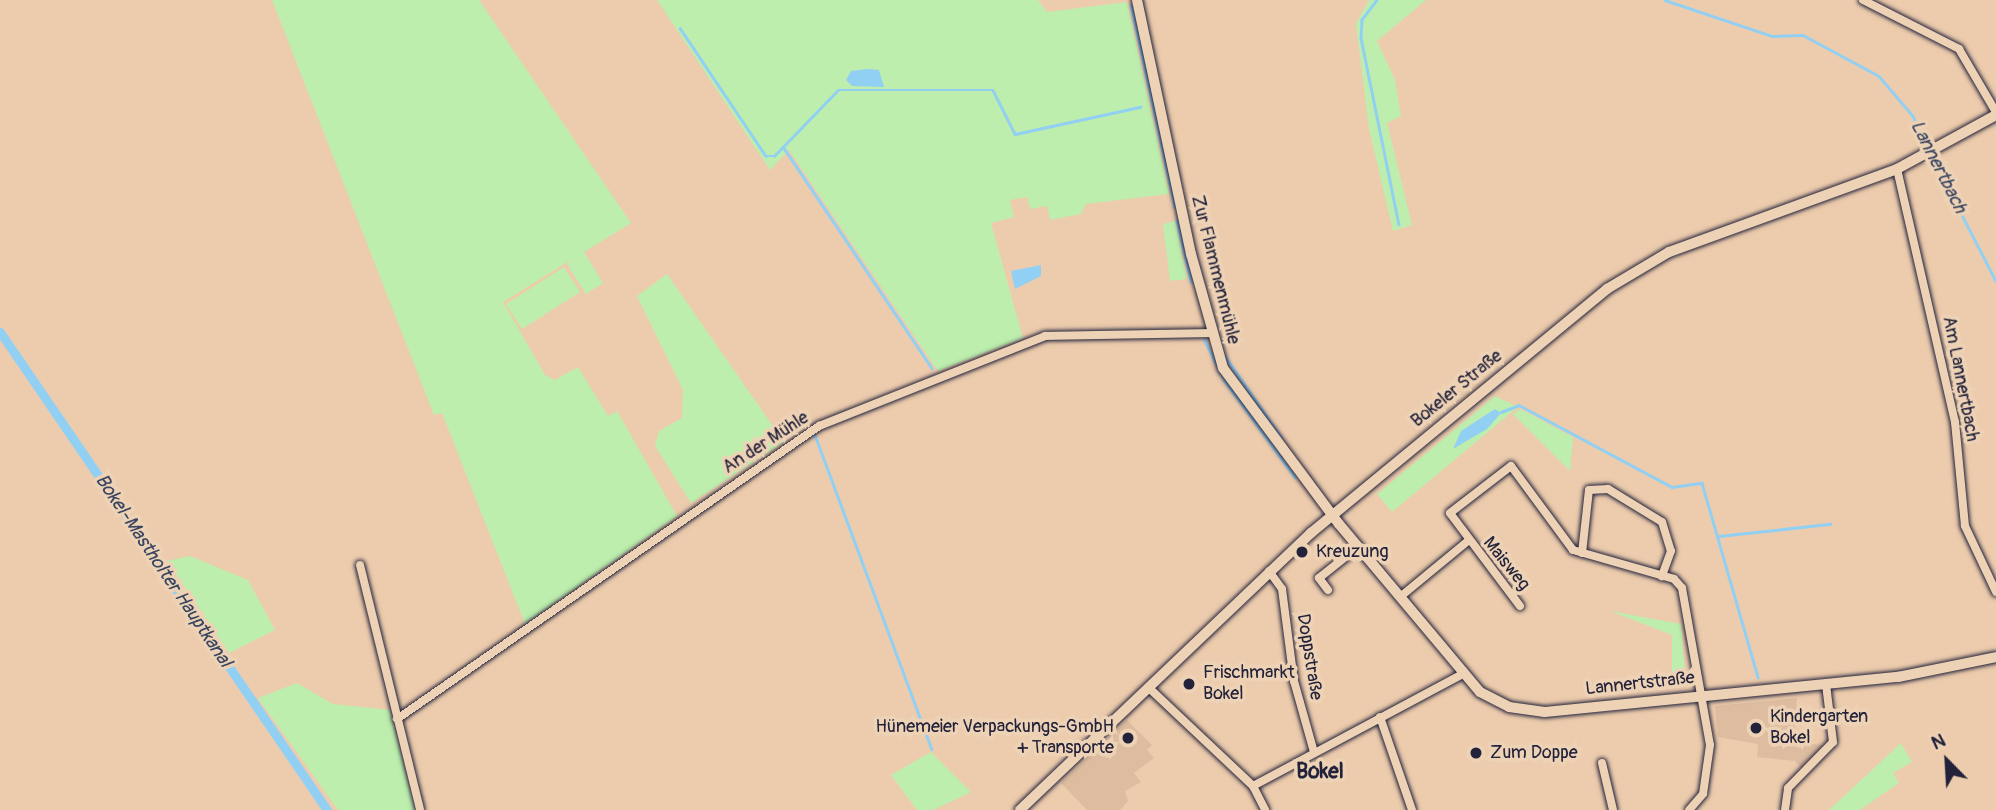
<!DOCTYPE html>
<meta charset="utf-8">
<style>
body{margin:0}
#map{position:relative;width:1996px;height:810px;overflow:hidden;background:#edccad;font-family:Pangolin,sans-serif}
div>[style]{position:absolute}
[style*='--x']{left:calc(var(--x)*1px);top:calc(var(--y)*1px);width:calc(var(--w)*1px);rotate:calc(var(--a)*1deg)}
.built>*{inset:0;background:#ddbca0}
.green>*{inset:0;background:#bdeead}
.water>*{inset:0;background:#92d0f3}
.stream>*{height:2.5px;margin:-1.25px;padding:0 1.25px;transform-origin:1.25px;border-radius:1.25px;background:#92d0f3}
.canal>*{height:9px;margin:-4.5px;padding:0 4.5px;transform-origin:4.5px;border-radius:4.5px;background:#92d0f3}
.roads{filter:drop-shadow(0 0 2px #22223b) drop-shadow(0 0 2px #22223b)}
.street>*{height:8px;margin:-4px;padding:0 4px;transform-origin:4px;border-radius:4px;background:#eed2b5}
.secondary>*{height:10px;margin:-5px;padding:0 5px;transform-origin:5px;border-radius:5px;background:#eed2b5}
.dots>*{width:19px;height:19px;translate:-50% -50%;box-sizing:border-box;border:4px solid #eed2b5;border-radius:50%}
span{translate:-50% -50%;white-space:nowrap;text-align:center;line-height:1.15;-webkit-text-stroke:7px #eed2b5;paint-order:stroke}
.street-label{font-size:18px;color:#22223b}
.poi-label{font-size:18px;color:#22223b}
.left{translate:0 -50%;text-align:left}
.right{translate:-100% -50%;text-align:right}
.water-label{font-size:19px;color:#384560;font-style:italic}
.quarter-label{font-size:21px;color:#22223b;font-weight:700}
.north{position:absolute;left:1912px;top:726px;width:70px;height:70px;-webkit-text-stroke:5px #eed2b5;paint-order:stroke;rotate:336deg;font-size:19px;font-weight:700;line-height:28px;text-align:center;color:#22223b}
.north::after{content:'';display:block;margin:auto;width:24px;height:32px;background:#22223b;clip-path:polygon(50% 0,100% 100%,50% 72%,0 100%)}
</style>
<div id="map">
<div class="built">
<div style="clip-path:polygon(1797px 698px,1793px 742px,1823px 745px,1802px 769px,1795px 761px,1757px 757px,1758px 744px,1718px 737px,1715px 706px)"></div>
<div style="clip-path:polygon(1127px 720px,1152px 745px,1147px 750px,1154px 758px,1134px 773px,1141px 782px,1125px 791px,1128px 801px,1120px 810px,1087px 810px,1061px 783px)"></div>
</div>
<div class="green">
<div style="clip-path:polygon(272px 0,479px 0,631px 223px,584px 252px,603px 283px,586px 294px,567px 264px,574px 258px,503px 302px,545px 375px,555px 380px,578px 367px,608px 416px,617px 411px,677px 516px,525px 624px,442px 413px,434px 415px)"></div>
<div style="clip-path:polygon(657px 0,1038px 0,1047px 12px,1127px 2px,1169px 194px,1086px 204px,1081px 214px,1050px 220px,1047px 206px,1030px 209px,1027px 197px,1010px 200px,1014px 217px,991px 223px,1023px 338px,938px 371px,789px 150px,770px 170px)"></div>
<div style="clip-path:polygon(1369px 0,1426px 0,1377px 41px,1395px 80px,1401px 116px,1387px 123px,1412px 225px,1393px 231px,1369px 129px,1356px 24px)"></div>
<div style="clip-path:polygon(1175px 221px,1187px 279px,1170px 281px,1163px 224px)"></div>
<div style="clip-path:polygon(564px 267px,580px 292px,522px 329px,506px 304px)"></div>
<div style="clip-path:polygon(667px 274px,784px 442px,691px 503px,655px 446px,659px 431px,682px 418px,683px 390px,637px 296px)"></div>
<div style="clip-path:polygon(1495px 396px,1518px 407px,1392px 512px,1377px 494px)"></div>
<div style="clip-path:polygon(1520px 409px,1573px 437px,1570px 471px,1513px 414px)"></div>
<div style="clip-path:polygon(190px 556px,248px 580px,275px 630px,229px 653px,167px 561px)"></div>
<div style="clip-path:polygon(1610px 611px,1681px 624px,1686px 685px,1672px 686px,1672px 635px)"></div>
<div style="clip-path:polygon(297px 683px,333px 704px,390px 710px,415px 810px,338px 810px,258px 698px)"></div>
<div style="clip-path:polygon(1901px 743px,1912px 762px,1893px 773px,1899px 783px,1860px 810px,1829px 810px)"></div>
<div style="clip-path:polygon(931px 752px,971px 792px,933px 810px,917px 810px,891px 775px)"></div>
</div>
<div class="water">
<div style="clip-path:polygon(867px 69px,879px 70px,884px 87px,852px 86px,846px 80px,851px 71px)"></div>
<div style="clip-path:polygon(1041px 265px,1041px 276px,1015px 289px,1011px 271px)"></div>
<div style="clip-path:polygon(1495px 409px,1501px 413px,1487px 429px,1453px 449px,1461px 431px)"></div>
</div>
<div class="stream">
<div style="--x:1377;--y:0;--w:25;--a:127"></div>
<div style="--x:1362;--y:20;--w:18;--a:93"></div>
<div style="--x:1361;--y:38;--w:190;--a:78.5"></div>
<div style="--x:1665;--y:0;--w:113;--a:18.6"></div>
<div style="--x:1772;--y:36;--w:31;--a:-2"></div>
<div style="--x:1803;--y:35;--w:86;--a:28.3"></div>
<div style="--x:1879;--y:76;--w:52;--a:49.6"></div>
<div style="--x:1913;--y:116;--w:36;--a:66"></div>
<div style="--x:1131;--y:5;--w:207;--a:77.7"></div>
<div style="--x:680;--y:28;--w:154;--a:56.1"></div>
<div style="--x:766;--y:156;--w:8;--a:0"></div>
<div style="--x:774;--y:156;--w:92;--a:-45.9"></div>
<div style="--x:838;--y:90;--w:155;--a:0"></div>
<div style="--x:993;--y:90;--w:49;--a:63.4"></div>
<div style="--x:1015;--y:134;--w:128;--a:-12.2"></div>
<div style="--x:784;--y:148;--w:265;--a:56.1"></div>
<div style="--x:1931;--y:155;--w:142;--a:62.7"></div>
<div style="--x:1177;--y:220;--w:63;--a:77.1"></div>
<div style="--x:1204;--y:339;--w:47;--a:63.4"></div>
<div style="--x:1225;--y:381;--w:119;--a:53.9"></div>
<div style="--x:1225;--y:356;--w:98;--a:55.3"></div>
<div style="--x:1501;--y:412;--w:19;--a:-21"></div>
<div style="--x:1519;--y:405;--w:174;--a:28.2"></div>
<div style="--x:1672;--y:487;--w:30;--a:-8"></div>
<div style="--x:1702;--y:483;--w:202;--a:73.9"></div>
<div style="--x:815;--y:435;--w:335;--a:69.6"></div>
<div style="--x:1719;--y:536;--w:112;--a:-6.2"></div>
</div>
<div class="canal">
<div style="--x:0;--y:332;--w:579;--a:55.62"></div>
</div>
<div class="roads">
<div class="street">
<div style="--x:1863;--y:0;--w:108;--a:27"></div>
<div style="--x:1959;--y:49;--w:73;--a:59.6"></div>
<div style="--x:1897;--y:169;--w:260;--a:77.1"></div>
<div style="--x:1955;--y:422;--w:104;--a:84.5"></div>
<div style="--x:1965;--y:526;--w:73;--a:64.8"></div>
<div style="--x:1582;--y:553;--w:63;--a:-83.7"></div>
<div style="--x:1589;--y:490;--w:19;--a:-3"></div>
<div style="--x:1608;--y:489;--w:63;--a:31.4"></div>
<div style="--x:1662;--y:522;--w:30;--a:73"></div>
<div style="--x:1671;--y:551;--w:27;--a:110"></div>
<div style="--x:360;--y:565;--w:252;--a:76.2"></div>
<div style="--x:1269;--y:571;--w:22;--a:54"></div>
<div style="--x:1282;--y:589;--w:93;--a:82.6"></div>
<div style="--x:1294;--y:681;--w:74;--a:74.3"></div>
<div style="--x:1328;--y:590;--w:15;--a:-127"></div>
<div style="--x:1319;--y:578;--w:50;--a:-38.5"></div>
<div style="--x:1400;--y:597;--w:88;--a:-39.5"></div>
<div style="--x:1520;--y:606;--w:116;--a:-127"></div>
<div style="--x:1450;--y:513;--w:77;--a:-37.6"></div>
<div style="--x:1511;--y:466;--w:104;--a:53.6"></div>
<div style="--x:1573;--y:550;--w:105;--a:16"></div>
<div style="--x:1674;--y:579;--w:12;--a:48"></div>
<div style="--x:1682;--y:588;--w:159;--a:79.9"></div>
<div style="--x:1710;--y:745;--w:49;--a:98.1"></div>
<div style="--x:1703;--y:794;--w:21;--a:131"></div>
<div style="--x:1148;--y:687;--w:144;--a:43.3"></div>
<div style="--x:1253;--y:786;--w:27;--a:63"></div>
<div style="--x:1380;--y:717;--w:98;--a:71"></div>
<div style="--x:397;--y:719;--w:514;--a:-34.77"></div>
<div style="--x:819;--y:426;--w:243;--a:-21.7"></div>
<div style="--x:1045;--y:336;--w:164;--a:-1"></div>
<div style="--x:1602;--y:763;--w:48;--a:76.8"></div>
<div style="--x:1253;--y:786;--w:238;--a:-28.1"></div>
<div style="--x:1785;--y:810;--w:22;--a:-82"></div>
<div style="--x:1788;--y:788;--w:64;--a:-45.6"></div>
<div style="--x:1833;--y:742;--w:58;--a:-96.9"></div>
</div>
<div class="secondary">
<div style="--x:1137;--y:0;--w:260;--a:78"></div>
<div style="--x:1191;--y:254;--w:118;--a:74.3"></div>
<div style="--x:1223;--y:368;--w:194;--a:53.4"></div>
<div style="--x:1339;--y:524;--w:219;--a:50"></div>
<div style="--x:1480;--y:692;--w:33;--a:27"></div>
<div style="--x:1509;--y:707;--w:36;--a:8"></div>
<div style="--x:1545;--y:712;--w:355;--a:-5.7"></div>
<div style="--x:1898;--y:677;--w:100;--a:-11.5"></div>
<div style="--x:1020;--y:810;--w:402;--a:-43.6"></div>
<div style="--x:1311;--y:533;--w:384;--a:-39.5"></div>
<div style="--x:1607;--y:289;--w:72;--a:-30.8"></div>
<div style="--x:1669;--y:252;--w:243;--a:-20"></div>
<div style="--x:1897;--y:169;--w:113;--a:-28.6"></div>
</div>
</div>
<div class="dots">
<div style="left:1302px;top:552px;background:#22223b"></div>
<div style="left:1189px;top:684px;background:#22223b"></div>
<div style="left:1756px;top:728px;background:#22223b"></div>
<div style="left:1128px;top:738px;background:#22223b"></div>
<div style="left:1476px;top:753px;background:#22223b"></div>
</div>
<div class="street-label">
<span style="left:1215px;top:270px;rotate:76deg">Zur Flammenmühle</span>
<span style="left:1960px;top:379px;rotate:79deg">Am Lannertbach</span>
<span style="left:1457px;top:389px;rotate:-39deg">Bokeler Straße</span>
<span style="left:766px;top:443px;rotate:-33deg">An der Mühle</span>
<span style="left:1506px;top:564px;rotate:51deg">Maisweg</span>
<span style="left:1309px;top:657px;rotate:81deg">Doppstraße</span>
<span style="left:1640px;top:684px;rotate:-6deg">Lannertstraße</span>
</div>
<div class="poi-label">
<span class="left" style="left:1316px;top:552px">Kreuzung</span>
<span class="left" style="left:1203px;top:684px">Frischmarkt<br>Bokel</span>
<span class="left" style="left:1770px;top:728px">Kindergarten<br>Bokel</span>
<span class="right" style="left:1114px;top:738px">Hünemeier Verpackungs-GmbH<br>+ Transporte</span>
<span class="left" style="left:1490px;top:753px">Zum Doppe</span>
</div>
<div class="water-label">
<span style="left:1938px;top:167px;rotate:63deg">Lannertbach</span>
<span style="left:163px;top:571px;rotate:56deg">Bokel-Mastholter Hauptkanal</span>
</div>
<div class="quarter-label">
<span style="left:1320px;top:772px">Bokel</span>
</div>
<div class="north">N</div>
</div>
